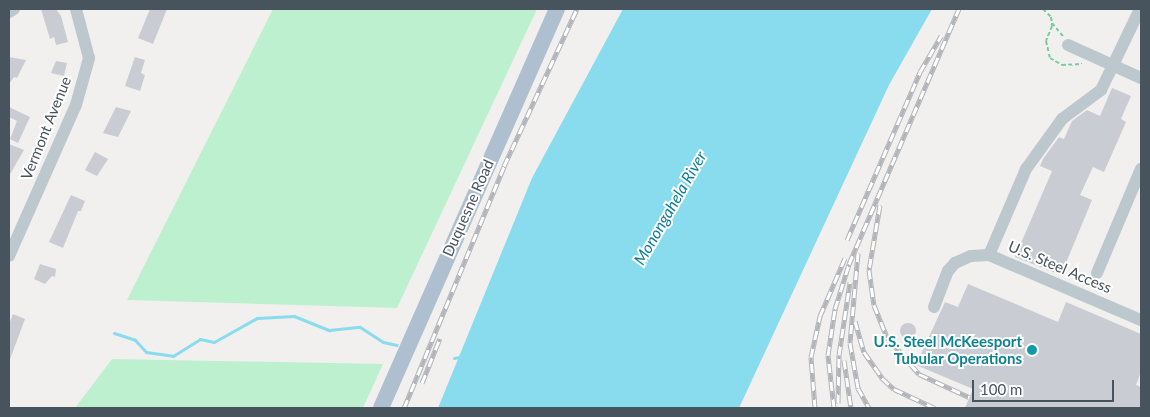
<!DOCTYPE html>
<style>
body{margin:0}
#map{position:relative;width:1150px;height:417px;overflow:hidden;background:#f2efef;font-family:Lato,sans-serif}
div>[style]{position:absolute}
[style*='--x']{left:calc(var(--x)*1px);top:calc(var(--y)*1px);width:calc(var(--w)*1px);rotate:calc(var(--a)*1deg)}
.green>*{inset:0;background:#bdf0cf}
.water>*{inset:0;background:#89dcee}
.stream>*{height:3px;margin:-1.5px;padding:0 1.5px;transform-origin:1.5px;border-radius:1.5px;background:#89dcee}
.building>*{inset:0;background:#c9ccd2}
.round{border-radius:50%}
.path>*{height:2px;margin-top:-1px;transform-origin:0;background:repeating-linear-gradient(90deg,#74cf9f 0 4px,transparent 0 6.5px)}
.minor>*{height:12px;margin:-6px;padding:0 6px;transform-origin:6px;border-radius:6px;background:#bdc7ce}
.major>*{height:16px;margin:-8px;padding:0 8px;transform-origin:8px;border-radius:8px;background:#aec0cf}
.rail>*{height:5px;margin-top:-2.5px;transform-origin:0;background:repeating-linear-gradient(90deg,#fff 0 9px,#b1b5ba 0 18px);box-sizing:border-box;border-block:1px solid #b1b5ba}
.dots>*{width:14px;height:14px;translate:-50% -50%;box-sizing:border-box;border:2px solid #fff;border-radius:50%}
span{translate:-50% -50%;white-space:nowrap;text-align:center;line-height:1.15;-webkit-text-stroke:4px #fff;paint-order:stroke}
.street-label{font-size:15px;color:#47535d}
.culture-label{font-size:15px;color:#0d838f;font-weight:700}
.right{translate:-100% -50%;text-align:right}
.water-label{font-size:16px;color:#0b7d96;font-style:italic}
.frame{position:absolute;inset:0;border:10px solid #47535d;pointer-events:none}
.scale{position:absolute;left:972px;top:380px;width:142px;height:22px;box-sizing:border-box;border:2px solid #47535d;border-top:0;padding-left:6px;font-size:15px;line-height:18px;white-space:nowrap;color:#47535d;-webkit-text-stroke:4px #fff;paint-order:stroke}
</style>
<div id="map">
<div class="green">
<div style="clip-path:polygon(273px 9px,537px 9px,397px 308px,127px 300px)"></div>
<div style="clip-path:polygon(112px 359px,383px 364px,363px 408px,75px 408px)"></div>
</div>
<div class="water">
<div style="clip-path:polygon(623px 9px,932px 9px,889px 85px,739px 408px,438px 408px,532px 178px)"></div>
</div>
<div class="stream">
<div style="--x:114;--y:333;--w:22;--a:18"></div>
<div style="--x:135;--y:340;--w:16;--a:47"></div>
<div style="--x:146;--y:352;--w:27;--a:8"></div>
<div style="--x:173;--y:356;--w:32;--a:-32"></div>
<div style="--x:200;--y:339;--w:14;--a:12"></div>
<div style="--x:214;--y:342;--w:49;--a:-29.2"></div>
<div style="--x:257;--y:318;--w:37;--a:-3"></div>
<div style="--x:294;--y:316;--w:38;--a:22"></div>
<div style="--x:329;--y:330;--w:31;--a:-6"></div>
<div style="--x:360;--y:327;--w:27;--a:33"></div>
<div style="--x:383;--y:342;--w:14;--a:12"></div>
<div style="--x:454;--y:358;--w:5;--a:-11"></div>
</div>
<div class="building">
<div style="clip-path:polygon(41px 9px,56px 9px,61px 16px,68px 42px,56px 45px,54px 37px,50px 39px)"></div>
<div style="clip-path:polygon(150px 9px,167px 9px,153px 44px,138px 38px)"></div>
<div style="clip-path:polygon(9px 57px,26px 60px,17px 78px,14px 77px,9px 84px)"></div>
<div style="clip-path:polygon(135px 57px,145px 60px,141px 73px,145px 75px,140px 91px,125px 86px)"></div>
<div style="clip-path:polygon(56px 61px,67px 63px,64px 76px,51px 73px)"></div>
<div style="clip-path:polygon(1112px 88px,1131px 96px,1121px 119px,1126px 122px,1104px 172px,1093px 167px,1080px 195px,1092px 200px,1061px 275px,1015px 257px,1052px 171px,1040px 166px,1043px 159px,1059px 137px,1064px 139px,1072px 121px,1087px 110px,1100px 116px)"></div>
<div style="clip-path:polygon(9px 107px,30px 117px,18px 143px,10px 139px,17px 121px,9px 117px)"></div>
<div style="clip-path:polygon(116px 107px,131px 111px,118px 137px,103px 133px)"></div>
<div style="clip-path:polygon(9px 144px,24px 150px,9px 176px)"></div>
<div style="clip-path:polygon(95px 152px,108px 159px,97px 176px,85px 170px)"></div>
<div style="clip-path:polygon(71px 195px,85px 201px,81px 211px,78px 211px,63px 248px,49px 242px)"></div>
<div style="clip-path:polygon(40px 264px,56px 269px,55px 277px,52px 276px,45px 284px,34px 279px)"></div>
<div style="clip-path:polygon(968px 284px,1058px 322px,1066px 302px,1141px 334px,1141px 372px,1136px 385px,1141px 387px,1141px 408px,965px 408px,973px 389px,916px 365px,945px 302px,958px 307px)"></div>
<div style="clip-path:polygon(13px 314px,25px 319px,9px 362px,9px 324px)"></div>
<div class="round" style="left:900px;top:323px;width:16px;height:16px"></div>
</div>
<div class="path">
<div style="--x:1043;--y:9;--w:11;--a:45"></div>
<div style="--x:1051;--y:17;--w:9;--a:84"></div>
<div style="--x:1052;--y:26;--w:16;--a:112"></div>
<div style="--x:1046;--y:41;--w:17;--a:77"></div>
<div style="--x:1050;--y:58;--w:14;--a:30"></div>
<div style="--x:1062;--y:65;--w:20;--a:-3"></div>
<div style="--x:1052;--y:23;--w:17;--a:50"></div>
</div>
<div class="minor">
<div style="--x:9;--y:12;--w:6;--a:-31"></div>
<div style="--x:1068;--y:45;--w:80;--a:24.3"></div>
<div style="--x:989;--y:255;--w:94;--a:-66.7"></div>
<div style="--x:1026;--y:169;--w:62;--a:-54.2"></div>
<div style="--x:1062;--y:119;--w:49;--a:-36.6"></div>
<div style="--x:1101;--y:90;--w:90;--a:-64.3"></div>
<div style="--x:9;--y:256;--w:165;--a:-66.1"></div>
<div style="--x:76;--y:105;--w:49;--a:-74.5"></div>
<div style="--x:89;--y:58;--w:51;--a:-104.9"></div>
<div style="--x:1097;--y:273;--w:113;--a:-67.1"></div>
<div style="--x:934;--y:307;--w:39;--a:-69"></div>
<div style="--x:948;--y:271;--w:11;--a:-49"></div>
<div style="--x:955;--y:263;--w:17;--a:-24"></div>
<div style="--x:971;--y:256;--w:18;--a:-3"></div>
<div style="--x:989;--y:255;--w:165;--a:23.2"></div>
</div>
<div class="major">
<div style="--x:381;--y:408;--w:436;--a:-66.2"></div>
</div>
<div class="rail">
<div style="--x:880;--y:205;--w:66;--a:99.6"></div>
<div style="--x:869;--y:270;--w:35;--a:82"></div>
<div style="--x:874;--y:305;--w:35;--a:68"></div>
<div style="--x:887;--y:337;--w:49;--a:49.1"></div>
<div style="--x:919;--y:374;--w:55;--a:24.7"></div>
<div style="--x:847;--y:240;--w:183;--a:-66.5"></div>
<div style="--x:920;--y:72;--w:42;--a:-59.7"></div>
<div style="--x:858;--y:253;--w:90;--a:95.1"></div>
<div style="--x:850;--y:343;--w:46;--a:79.9"></div>
<div style="--x:858;--y:388;--w:23;--a:61"></div>
<div style="--x:855;--y:321;--w:32;--a:74"></div>
<div style="--x:864;--y:352;--w:32;--a:55"></div>
<div style="--x:882;--y:378;--w:16;--a:43"></div>
<div style="--x:894;--y:389;--w:45;--a:24.9"></div>
<div style="--x:844;--y:360;--w:49;--a:81.7"></div>
<div style="--x:422;--y:383;--w:48;--a:-68.2"></div>
<div style="--x:838;--y:403;--w:48;--a:-88.8"></div>
<div style="--x:839;--y:355;--w:74;--a:-81.4"></div>
<div style="--x:404;--y:408;--w:262;--a:-67.5"></div>
<div style="--x:504;--y:166;--w:173;--a:-65.1"></div>
<div style="--x:815;--y:408;--w:51;--a:-94.5"></div>
<div style="--x:811;--y:357;--w:42;--a:-77.6"></div>
<div style="--x:820;--y:316;--w:63;--a:-66.7"></div>
<div style="--x:834;--y:408;--w:53;--a:-96.5"></div>
<div style="--x:828;--y:355;--w:47;--a:-81.3"></div>
<div style="--x:835;--y:309;--w:47;--a:-72.7"></div>
<div style="--x:849;--y:264;--w:278;--a:-66.7"></div>
</div>
<div class="dots">
<div style="left:1032px;top:350px;background:#0f9aa8"></div>
</div>
<div class="street-label">
<span style="left:46px;top:128px;rotate:-68deg">Vermont Avenue</span>
<span style="left:468px;top:208px;rotate:-66deg">Duquesne Road</span>
<span style="left:1060px;top:267px;rotate:23deg">U.S. Steel Access</span>
</div>
<div class="culture-label">
<span class="right" style="left:1022px;top:350px">U.S. Steel McKeesport<br>Tubular Operations</span>
</div>
<div class="water-label">
<span style="left:670px;top:208px;rotate:-60deg">Monongahela River</span>
</div>
<div class="frame"></div>
<div class="scale">100 m</div>
</div>
